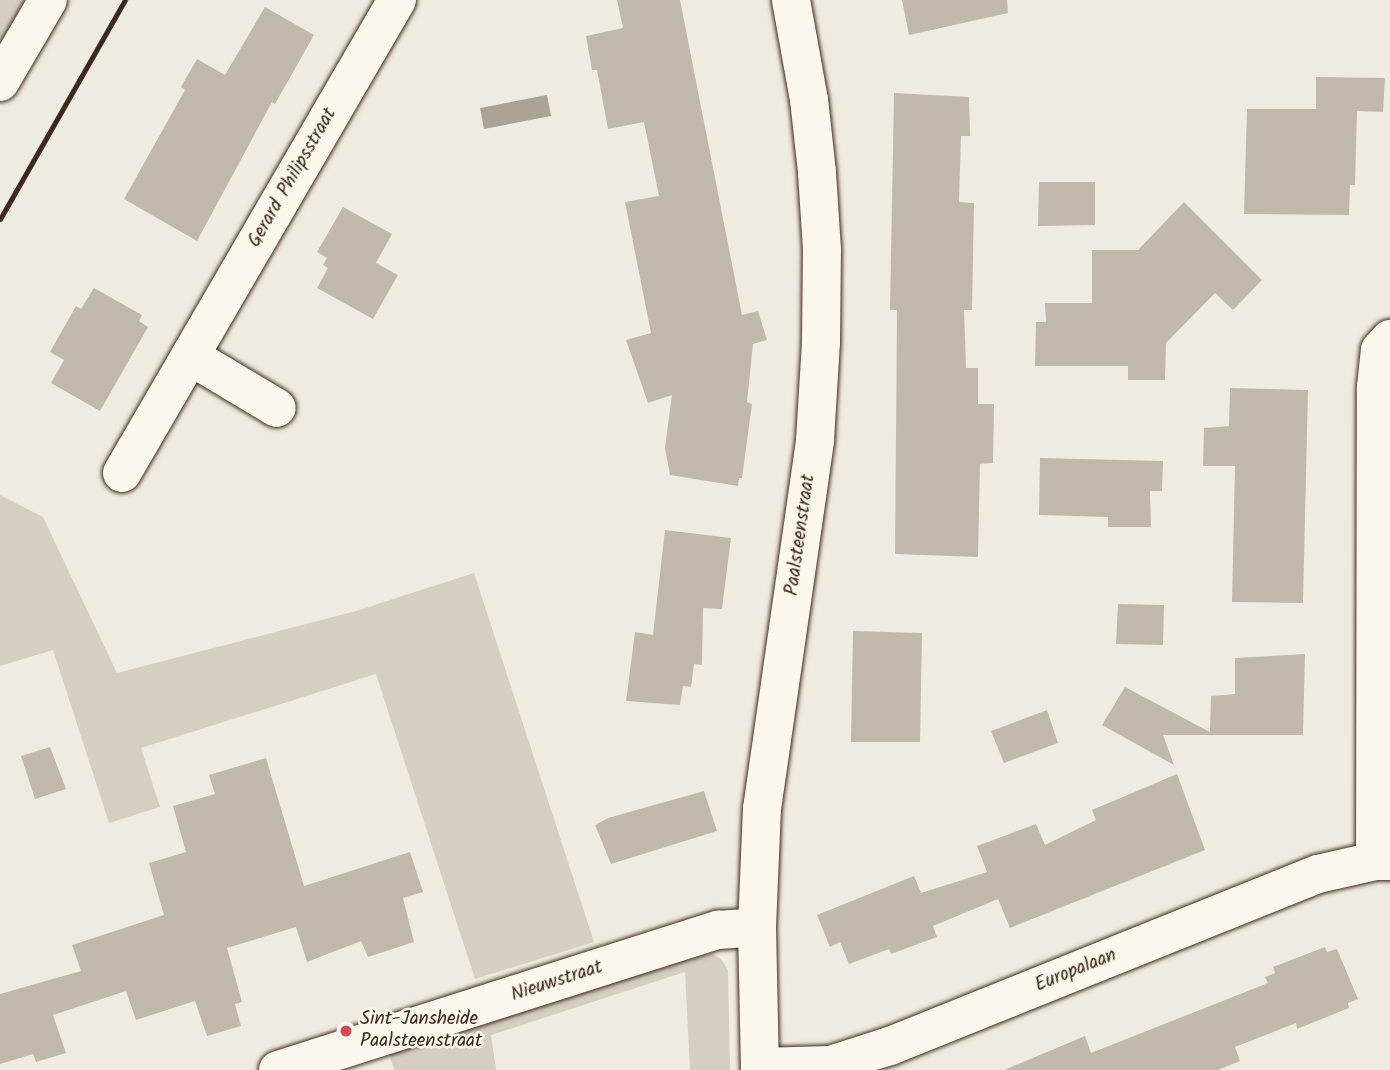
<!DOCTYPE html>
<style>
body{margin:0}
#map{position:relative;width:1390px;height:1070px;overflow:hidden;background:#f0ebe0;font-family:Kalam,sans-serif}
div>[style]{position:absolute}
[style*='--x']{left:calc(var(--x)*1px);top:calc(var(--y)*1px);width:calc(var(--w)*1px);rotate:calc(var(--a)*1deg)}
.green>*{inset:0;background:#d5cec3}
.water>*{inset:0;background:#aca397}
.building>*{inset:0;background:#c0b8ad}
.roads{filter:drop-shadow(0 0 2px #3b2a1e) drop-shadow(0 0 2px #3b2a1e)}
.minor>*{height:38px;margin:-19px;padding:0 19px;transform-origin:19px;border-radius:19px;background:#fbf7ec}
.rail>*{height:5px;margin:-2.5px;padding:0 2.5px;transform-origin:2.5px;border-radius:2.5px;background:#3b2a1e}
.dots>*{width:19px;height:19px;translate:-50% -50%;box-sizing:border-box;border:4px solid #fbf7ec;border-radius:50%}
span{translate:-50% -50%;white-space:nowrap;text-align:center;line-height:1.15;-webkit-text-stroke:5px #fbf7ec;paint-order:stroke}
.street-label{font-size:19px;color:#3b2a1e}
.poi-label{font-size:19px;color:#3b2a1e}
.left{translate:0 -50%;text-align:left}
</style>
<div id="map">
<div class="green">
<div style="clip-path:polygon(0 0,34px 0,0 45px)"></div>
<div style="clip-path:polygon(0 495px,43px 517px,117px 673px,356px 611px,474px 573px,594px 942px,475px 979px,376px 674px,141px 748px,160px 807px,109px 823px,53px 650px,0 666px)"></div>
<div style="clip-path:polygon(712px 954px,721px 959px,728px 970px,730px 1070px,690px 1070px,685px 972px,491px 1035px,496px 1070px,394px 1070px,389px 1053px,685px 959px)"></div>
</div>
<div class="water">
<div style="clip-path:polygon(547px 95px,551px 116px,484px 129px,480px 108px)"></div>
</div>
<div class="building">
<div style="clip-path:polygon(617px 0,680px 0,742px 315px,758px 311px,767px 340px,753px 344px,747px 402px,752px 404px,742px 478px,739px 478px,738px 486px,670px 475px,665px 448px,672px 395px,648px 403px,626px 340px,651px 333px,625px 202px,659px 196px,644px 122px,608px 129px,597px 70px,592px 70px,586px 36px,623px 28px)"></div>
<div style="clip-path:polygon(902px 0,1007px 0,1008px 13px,909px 35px)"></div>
<div style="clip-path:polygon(265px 7px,314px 35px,275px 104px,272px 102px,197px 241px,124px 199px,185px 90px,181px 87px,197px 59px,225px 75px)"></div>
<div style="clip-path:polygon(1316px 77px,1385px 78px,1383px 112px,1357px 111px,1355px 185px,1350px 185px,1349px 215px,1244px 214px,1247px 109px,1316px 109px)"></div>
<div style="clip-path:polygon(894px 93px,969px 97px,970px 136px,961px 136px,959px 202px,974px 203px,972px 310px,964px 310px,966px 368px,978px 368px,978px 404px,994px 404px,993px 463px,980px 464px,978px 557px,895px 554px,897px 310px,890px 310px)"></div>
<div style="clip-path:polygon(1039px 182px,1095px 182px,1095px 225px,1038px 226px)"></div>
<div style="clip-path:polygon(1184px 202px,1262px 280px,1233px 310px,1215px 293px,1166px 343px,1165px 380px,1128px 380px,1128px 366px,1035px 366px,1036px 322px,1046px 322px,1045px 303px,1092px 303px,1092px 250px,1138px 250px)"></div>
<div style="clip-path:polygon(343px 207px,392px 234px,376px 263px,398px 275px,373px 319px,317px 288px,328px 268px,323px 265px,327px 258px,317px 252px)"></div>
<div style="clip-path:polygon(94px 288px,142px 315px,139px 321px,148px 327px,100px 411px,51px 383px,64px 360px,50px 352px,76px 306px,81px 309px)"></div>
<div style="clip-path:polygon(1230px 388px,1308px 390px,1303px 603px,1232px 602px,1235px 466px,1203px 466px,1204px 428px,1229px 426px)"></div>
<div style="clip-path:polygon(1040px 458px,1163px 461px,1162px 491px,1150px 491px,1151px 527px,1108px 527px,1108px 517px,1039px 515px)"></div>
<div style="clip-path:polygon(665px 530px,731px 538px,722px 609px,703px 608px,702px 665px,694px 664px,691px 687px,683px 686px,680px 705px,626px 701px,635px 632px,653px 635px)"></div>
<div style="clip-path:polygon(1118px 604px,1164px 605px,1163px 645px,1116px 644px)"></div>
<div style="clip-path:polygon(853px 631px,922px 633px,920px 742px,851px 742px)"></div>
<div style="clip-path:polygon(1305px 654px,1303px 735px,1163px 735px,1174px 765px,1102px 725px,1125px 687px,1210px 732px,1211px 696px,1235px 694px,1235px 658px)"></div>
<div style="clip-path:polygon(1047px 710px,1058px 743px,1004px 763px,991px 731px)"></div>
<div style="clip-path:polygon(50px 747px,66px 789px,35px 799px,21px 756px)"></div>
<div style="clip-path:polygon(266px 758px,304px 886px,410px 852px,423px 892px,403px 898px,414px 942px,368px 957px,361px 941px,307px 962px,296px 927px,227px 948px,242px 1002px,235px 1004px,241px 1026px,207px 1036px,195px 1001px,136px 1020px,126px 991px,53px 1015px,66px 1053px,36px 1062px,33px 1054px,0 1064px,0 994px,81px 971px,72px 945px,164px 915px,149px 863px,186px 852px,173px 806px,215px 794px,209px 775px)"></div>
<div style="clip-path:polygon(1177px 774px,1205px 850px,1010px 928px,998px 899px,933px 926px,937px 937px,891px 954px,889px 949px,849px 964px,840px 942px,830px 947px,817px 915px,914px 876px,921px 893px,987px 872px,977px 846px,1036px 824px,1045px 845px,1096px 820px,1092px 810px)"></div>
<div style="clip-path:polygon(704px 791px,717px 831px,611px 864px,595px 825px,608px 818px)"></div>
<div style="clip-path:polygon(1325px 947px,1327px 952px,1337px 949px,1358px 999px,1348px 1003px,1349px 1008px,1297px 1029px,1296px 1023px,1235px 1047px,1240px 1061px,1218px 1070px,1004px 1070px,1085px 1036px,1091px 1053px,1268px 983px,1265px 977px,1275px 973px,1273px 967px)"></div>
</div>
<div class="roads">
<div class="minor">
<div style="--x:0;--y:82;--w:95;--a:-59.7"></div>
<div style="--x:190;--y:356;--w:101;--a:30.9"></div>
<div style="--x:122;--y:473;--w:547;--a:-59.83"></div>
<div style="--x:1375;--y:861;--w:474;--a:-89.9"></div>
<div style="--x:1376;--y:387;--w:37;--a:-84"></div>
<div style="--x:1380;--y:350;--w:15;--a:-48"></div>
<div style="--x:760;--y:1067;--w:70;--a:-1.6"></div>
<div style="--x:830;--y:1065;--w:63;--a:-17.6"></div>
<div style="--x:890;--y:1046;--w:461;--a:-21.9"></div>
<div style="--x:1318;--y:874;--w:58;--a:-12.8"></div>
<div style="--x:1375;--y:861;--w:15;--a:0"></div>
<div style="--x:278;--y:1070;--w:462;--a:-17.7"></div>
<div style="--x:718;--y:930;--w:39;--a:-4"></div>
<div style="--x:760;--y:1070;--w:143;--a:-91.2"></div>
<div style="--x:757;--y:927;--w:118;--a:-87.6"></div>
<div style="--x:762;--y:809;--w:373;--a:-81.8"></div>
<div style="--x:815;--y:440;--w:98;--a:-86.5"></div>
<div style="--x:821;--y:342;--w:92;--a:-89.4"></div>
<div style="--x:822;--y:250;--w:78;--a:-93.7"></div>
<div style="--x:817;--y:172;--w:72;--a:-96.3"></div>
<div style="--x:809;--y:100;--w:102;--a:-100.2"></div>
</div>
</div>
<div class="rail">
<div style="--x:0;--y:219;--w:252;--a:-60.3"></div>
</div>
<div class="dots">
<div style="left:346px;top:1031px;background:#d1495b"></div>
</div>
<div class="street-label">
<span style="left:293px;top:178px;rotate:-60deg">Gerard Philipsstraat</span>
<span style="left:801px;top:535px;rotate:-82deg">Paalsteenstraat</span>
<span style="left:1076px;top:971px;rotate:-22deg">Europalaan</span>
<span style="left:557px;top:982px;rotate:-18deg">Nieuwstraat</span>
</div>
<div class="poi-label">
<span class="left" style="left:360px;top:1031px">Sint-Jansheide<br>Paalsteenstraat</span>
</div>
</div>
